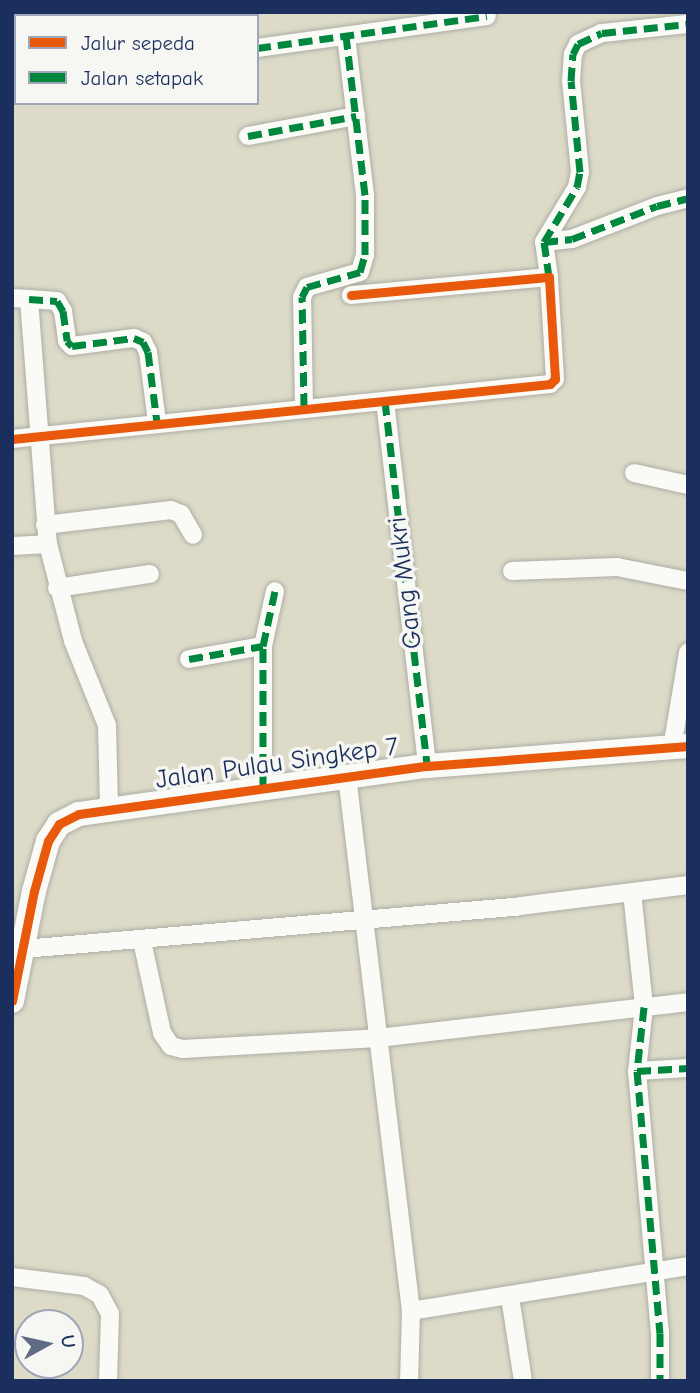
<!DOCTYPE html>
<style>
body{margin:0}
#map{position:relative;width:700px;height:1393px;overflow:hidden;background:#dddbc8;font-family:"Comic Neue",sans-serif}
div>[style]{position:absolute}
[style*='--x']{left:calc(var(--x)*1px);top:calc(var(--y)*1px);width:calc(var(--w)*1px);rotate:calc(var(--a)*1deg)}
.roads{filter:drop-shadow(0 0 2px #adada5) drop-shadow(0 0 2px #adada5)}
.street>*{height:18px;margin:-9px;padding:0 9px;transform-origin:9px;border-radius:9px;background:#fafaf7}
.secondary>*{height:24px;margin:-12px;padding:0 12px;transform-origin:12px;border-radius:12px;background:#fafaf7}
.quiet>*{height:7px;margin-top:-3.5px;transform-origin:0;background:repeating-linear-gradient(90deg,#00873e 0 14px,transparent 0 21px)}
.cycleway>*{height:9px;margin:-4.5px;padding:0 4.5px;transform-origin:4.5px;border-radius:4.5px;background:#e8590c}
span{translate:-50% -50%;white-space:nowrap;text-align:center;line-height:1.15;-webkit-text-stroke:7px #f6f6f2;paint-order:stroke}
.street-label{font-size:26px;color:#1b2f5e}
.frame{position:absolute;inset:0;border:14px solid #1b2f5e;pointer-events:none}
.legend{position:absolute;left:14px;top:14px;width:245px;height:91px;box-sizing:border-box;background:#f6f6f2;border:2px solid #9ea6b7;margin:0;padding:9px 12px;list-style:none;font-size:21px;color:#1b2f5e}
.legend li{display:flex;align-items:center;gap:14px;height:35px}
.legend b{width:35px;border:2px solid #9ea6b7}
.north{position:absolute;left:14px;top:1309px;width:70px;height:70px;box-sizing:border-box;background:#f6f6f2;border:2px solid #9ea6b7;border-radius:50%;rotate:82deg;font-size:19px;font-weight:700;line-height:28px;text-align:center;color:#1b2f5e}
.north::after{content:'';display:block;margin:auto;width:24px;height:32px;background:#5f6b83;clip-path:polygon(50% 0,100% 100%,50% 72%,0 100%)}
</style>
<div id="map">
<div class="roads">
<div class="street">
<div style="--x:257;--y:48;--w:232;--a:-7.9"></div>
<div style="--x:12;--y:60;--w:4;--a:-14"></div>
<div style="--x:248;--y:136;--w:110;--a:-10.5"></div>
<div style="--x:544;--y:242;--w:64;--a:-59"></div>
<div style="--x:577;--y:187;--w:15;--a:-79"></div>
<div style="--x:580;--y:172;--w:91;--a:-95.6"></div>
<div style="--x:571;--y:81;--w:27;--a:-86"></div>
<div style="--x:573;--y:54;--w:11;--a:-63"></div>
<div style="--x:578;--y:44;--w:26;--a:-25"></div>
<div style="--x:602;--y:33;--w:86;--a:-6"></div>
<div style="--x:549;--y:277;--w:35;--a:-98"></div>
<div style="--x:544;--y:242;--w:28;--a:-6"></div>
<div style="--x:572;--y:239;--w:91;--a:-21.2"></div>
<div style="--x:657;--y:206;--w:32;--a:-14"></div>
<div style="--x:12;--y:298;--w:17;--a:3"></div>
<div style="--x:29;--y:299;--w:246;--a:85.6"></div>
<div style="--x:48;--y:544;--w:100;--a:75.5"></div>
<div style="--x:73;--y:641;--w:91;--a:68"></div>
<div style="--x:107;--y:725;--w:83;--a:88.6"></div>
<div style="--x:29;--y:299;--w:28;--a:4"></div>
<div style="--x:57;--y:301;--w:12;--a:59"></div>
<div style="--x:63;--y:311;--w:30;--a:82"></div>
<div style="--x:67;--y:341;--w:7;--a:45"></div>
<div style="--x:72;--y:346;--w:63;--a:-7.4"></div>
<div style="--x:134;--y:338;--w:10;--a:24"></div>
<div style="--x:143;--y:342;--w:11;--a:63"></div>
<div style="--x:148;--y:352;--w:71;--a:82.7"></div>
<div style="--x:385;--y:401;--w:367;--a:83.4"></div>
<div style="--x:304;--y:407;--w:110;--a:-91"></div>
<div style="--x:302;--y:297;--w:11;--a:-63"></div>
<div style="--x:307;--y:287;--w:55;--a:-15.8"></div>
<div style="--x:360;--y:272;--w:18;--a:-74"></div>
<div style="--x:365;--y:255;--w:60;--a:-90"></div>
<div style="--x:365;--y:195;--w:160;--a:-96.8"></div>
<div style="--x:12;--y:439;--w:541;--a:-5.84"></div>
<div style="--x:550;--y:384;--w:7;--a:-45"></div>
<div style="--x:555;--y:379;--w:102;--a:-93.4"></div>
<div style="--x:549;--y:277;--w:199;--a:174.8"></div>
<div style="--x:634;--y:473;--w:55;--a:12.5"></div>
<div style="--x:45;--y:525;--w:127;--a:-6.8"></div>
<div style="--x:171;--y:510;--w:11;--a:22"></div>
<div style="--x:181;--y:514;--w:24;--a:60"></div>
<div style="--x:12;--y:546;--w:36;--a:-3"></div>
<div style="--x:512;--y:571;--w:105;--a:-2.2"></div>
<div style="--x:617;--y:567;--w:72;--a:11.2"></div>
<div style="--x:57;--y:588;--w:94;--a:-8.6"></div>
<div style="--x:189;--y:659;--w:75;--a:-10"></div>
<div style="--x:672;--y:748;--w:97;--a:-80.5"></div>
<div style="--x:347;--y:776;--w:539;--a:83.18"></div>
<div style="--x:411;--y:1311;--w:70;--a:91.6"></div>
<div style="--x:263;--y:788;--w:142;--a:-90"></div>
<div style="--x:263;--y:646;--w:56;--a:-77.7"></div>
<div style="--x:632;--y:892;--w:116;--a:84"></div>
<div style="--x:644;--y:1007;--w:64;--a:96.2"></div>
<div style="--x:637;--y:1071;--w:263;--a:85"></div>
<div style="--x:660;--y:1333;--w:48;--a:90"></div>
<div style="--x:142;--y:941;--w:94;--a:77.7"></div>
<div style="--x:162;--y:1033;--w:16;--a:55"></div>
<div style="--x:171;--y:1046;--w:12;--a:14"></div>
<div style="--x:183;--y:1049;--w:195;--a:-3.2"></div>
<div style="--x:378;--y:1038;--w:312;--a:-6.6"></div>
<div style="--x:23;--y:949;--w:499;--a:-4.9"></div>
<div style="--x:520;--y:906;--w:169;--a:-7.1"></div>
<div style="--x:637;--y:1071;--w:51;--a:-3.4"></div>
<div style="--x:12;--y:1277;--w:73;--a:7.1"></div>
<div style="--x:84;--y:1286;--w:18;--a:29"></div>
<div style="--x:100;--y:1295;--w:21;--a:62"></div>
<div style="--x:110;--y:1314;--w:67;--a:91.7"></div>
<div style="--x:510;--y:1297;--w:85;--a:81.2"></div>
<div style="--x:411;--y:1311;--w:281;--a:-9.2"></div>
</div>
<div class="secondary">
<div style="--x:12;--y:1001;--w:112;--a:-78.7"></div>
<div style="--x:34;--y:891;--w:52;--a:-74.4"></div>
<div style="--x:48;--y:841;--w:20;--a:-57"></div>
<div style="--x:59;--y:824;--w:22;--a:-27"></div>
<div style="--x:79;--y:814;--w:351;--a:-7.9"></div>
<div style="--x:427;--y:766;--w:262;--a:-4.4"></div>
</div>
</div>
<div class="quiet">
<div style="--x:257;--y:48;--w:232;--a:-7.9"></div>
<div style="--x:12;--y:60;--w:4;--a:-14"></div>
<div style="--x:248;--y:136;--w:110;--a:-10.5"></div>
<div style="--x:544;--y:242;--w:64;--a:-59"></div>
<div style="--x:577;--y:187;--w:15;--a:-79"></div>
<div style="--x:580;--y:172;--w:91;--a:-95.6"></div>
<div style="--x:571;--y:81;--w:27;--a:-86"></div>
<div style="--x:573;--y:54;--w:11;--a:-63"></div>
<div style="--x:578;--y:44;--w:26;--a:-25"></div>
<div style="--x:602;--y:33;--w:86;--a:-6"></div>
<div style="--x:549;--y:277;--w:35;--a:-98"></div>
<div style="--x:544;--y:242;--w:28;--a:-6"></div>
<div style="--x:572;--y:239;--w:91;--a:-21.2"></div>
<div style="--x:657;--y:206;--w:32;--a:-14"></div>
<div style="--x:29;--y:299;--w:28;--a:4"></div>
<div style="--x:57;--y:301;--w:12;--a:59"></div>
<div style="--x:63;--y:311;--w:30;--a:82"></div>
<div style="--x:67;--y:341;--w:7;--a:45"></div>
<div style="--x:72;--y:346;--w:63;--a:-7.4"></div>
<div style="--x:134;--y:338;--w:10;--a:24"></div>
<div style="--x:143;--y:342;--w:11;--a:63"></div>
<div style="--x:148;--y:352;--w:71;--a:82.7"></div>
<div style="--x:385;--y:401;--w:367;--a:83.4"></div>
<div style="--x:304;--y:407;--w:110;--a:-91"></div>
<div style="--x:302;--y:297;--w:11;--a:-63"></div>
<div style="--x:307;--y:287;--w:55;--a:-15.8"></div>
<div style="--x:360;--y:272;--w:18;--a:-74"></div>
<div style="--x:365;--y:255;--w:60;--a:-90"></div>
<div style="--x:365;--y:195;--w:160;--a:-96.8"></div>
<div style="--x:189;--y:659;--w:75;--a:-10"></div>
<div style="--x:263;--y:788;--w:142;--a:-90"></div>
<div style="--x:263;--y:646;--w:56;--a:-77.7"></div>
<div style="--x:644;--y:1007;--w:64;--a:96.2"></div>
<div style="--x:637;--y:1071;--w:263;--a:85"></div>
<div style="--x:660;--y:1333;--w:48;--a:90"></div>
<div style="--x:637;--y:1071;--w:51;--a:-3.4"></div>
</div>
<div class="cycleway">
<div style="--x:12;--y:439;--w:541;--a:-5.84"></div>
<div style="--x:550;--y:384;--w:7;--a:-45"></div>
<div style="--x:555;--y:379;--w:102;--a:-93.4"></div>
<div style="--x:549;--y:277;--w:199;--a:174.8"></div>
<div style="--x:12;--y:1001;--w:112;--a:-78.7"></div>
<div style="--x:34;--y:891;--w:52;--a:-74.4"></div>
<div style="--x:48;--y:841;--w:20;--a:-57"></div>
<div style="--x:59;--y:824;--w:22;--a:-27"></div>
<div style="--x:79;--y:814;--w:351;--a:-7.9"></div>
<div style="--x:427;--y:766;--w:262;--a:-4.4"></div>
</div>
<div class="street-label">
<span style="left:406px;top:583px;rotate:-97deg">Gang Mukri</span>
<span style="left:277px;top:764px;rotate:-8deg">Jalan Pulau Singkep 7</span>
</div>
<div class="frame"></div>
<ul class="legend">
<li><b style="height:9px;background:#e8590c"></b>Jalur sepeda</li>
<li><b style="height:9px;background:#00873e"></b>Jalan setapak</li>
</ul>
<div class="north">U</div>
</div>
